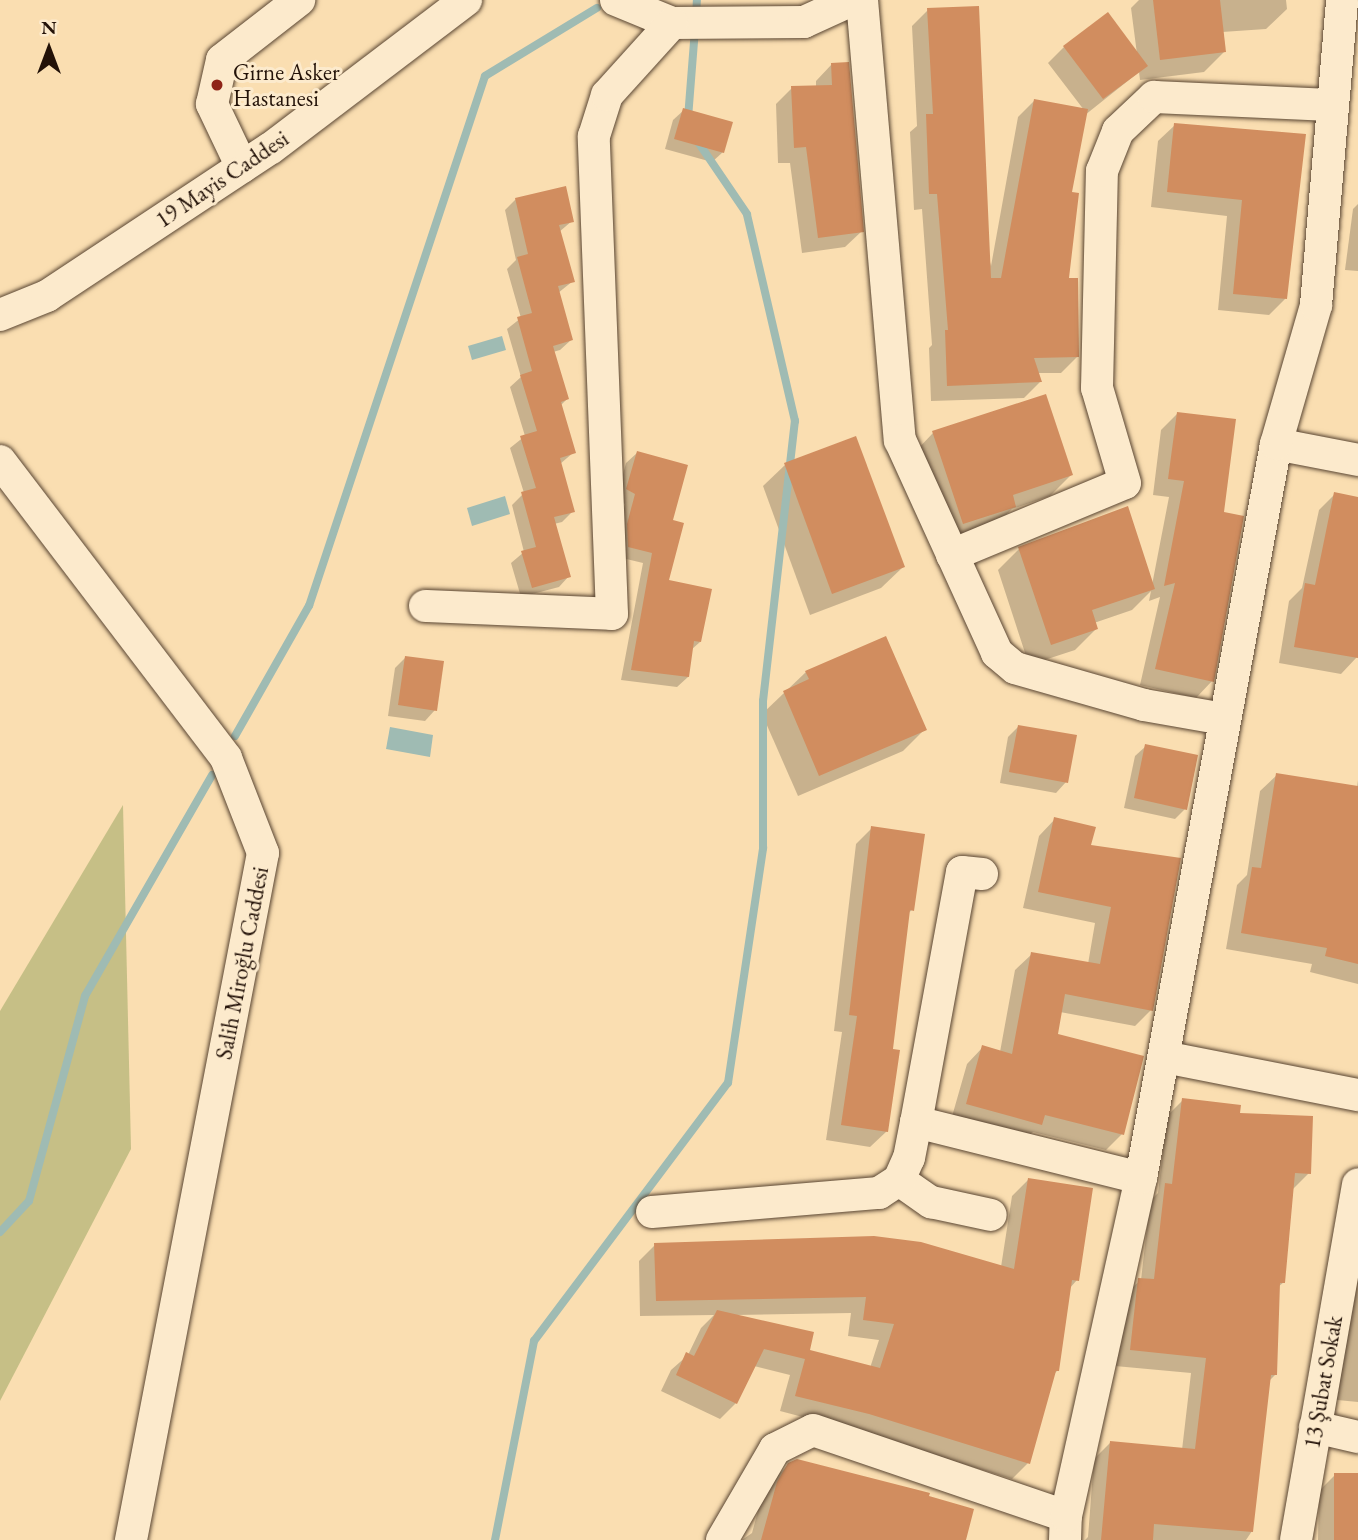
<!DOCTYPE html>
<meta charset="utf-8">
<style>
body{margin:0}
#map{position:relative;width:1358px;height:1540px;overflow:hidden;background:#fadeb1;font-family:"EB Garamond",serif}
div>[style]{position:absolute}
[style*='--x']{left:calc(var(--x)*1px);top:calc(var(--y)*1px);width:calc(var(--w)*1px);rotate:calc(var(--a)*1deg)}
.green>*{inset:0;background:#c6bf86}
.water>*{inset:0;background:#9fbbb3}
.shadow>*{inset:0;background:#0003}
.stream>*{height:8px;margin:-4px;padding:0 4px;transform-origin:4px;border-radius:4px;background:#9fbbb3}
.building>*{inset:0;background:#d18d5f}
.roads{filter:drop-shadow(0 0 2px #594532) drop-shadow(0 0 2px #594532)}
.minor>*{height:32px;margin:-16px;padding:0 16px;transform-origin:16px;border-radius:16px;background:#fceacc}
.dots>*{width:19px;height:19px;translate:-50% -50%;box-sizing:border-box;border:4px solid #fceacc;border-radius:50%}
span{translate:-50% -50%;white-space:nowrap;text-align:center;line-height:1.15;-webkit-text-stroke:6px #fceacc;paint-order:stroke}
.poi-label{font-size:23px;color:#231208}
.left{translate:0 -50%;text-align:left}
.street-label{font-size:23px;color:#231208}
.north{position:absolute;left:14px;top:14px;width:70px;height:70px;-webkit-text-stroke:5px #fceacc;paint-order:stroke;rotate:0deg;font-size:19px;font-weight:700;line-height:28px;text-align:center;color:#231208}
.north::after{content:'';display:block;margin:auto;width:24px;height:32px;background:#231208;clip-path:polygon(50% 0,100% 100%,50% 72%,0 100%)}
</style>
<div id="map">
<div class="green">
<div style="clip-path:polygon(123px 805px,131px 1149px,0 1401px,0 1011px)"></div>
</div>
<div class="water">
<div style="clip-path:polygon(502px 336px,506px 350px,472px 360px,468px 346px)"></div>
<div style="clip-path:polygon(505px 496px,510px 514px,472px 526px,467px 508px)"></div>
<div style="clip-path:polygon(390px 727px,433px 735px,430px 757px,386px 749px)"></div>
</div>
<div class="shadow">
<div style="clip-path:polygon(1139px 0,1286px 0,1287px 9px,1266px 29px,1222px 32px,1225px 51px,1204px 72px,1140px 80px,1139px 72px,1085px 115px,1070px 193px,1067px 280px,1078px 356px,1061px 373px,1037px 373px,1040px 382px,1024px 398px,931px 401px,929px 348px,932px 345px,922px 209px,914px 210px,910px 132px,917px 126px,912px 26px,928px 10px,991px 266px,1018px 117px,1034px 101px,1084px 110px,1048px 63px,1064px 47px,1137px 54px,1131px 8px)"></div>
<div style="clip-path:polygon(832px 64px,862px 231px,845px 247px,802px 253px,790px 163px,778px 163px,776px 104px,792px 88px,816px 87px,816px 81px)"></div>
<div style="clip-path:polygon(684px 110px,723px 152px,712px 162px,665px 149px,673px 120px)"></div>
<div style="clip-path:polygon(1175px 125px,1304px 136px,1285px 299px,1269px 315px,1218px 310px,1227px 216px,1151px 207px,1158px 141px)"></div>
<div style="clip-path:polygon(516px 199px,572px 221px,559px 232px,573px 281px,558px 293px,571px 340px,560px 350px,553px 352px,567px 399px,560px 406px,574px 452px,560px 464px,573px 511px,562px 522px,554px 524px,569px 576px,559px 587px,521px 597px,511px 563px,524px 552px,512px 505px,524px 493px,510px 448px,525px 436px,510px 387px,521px 377px,507px 329px,521px 318px,507px 269px,516px 260px,505px 210px)"></div>
<div style="clip-path:polygon(1358px 204px,1358px 271px,1345px 270px,1353px 209px)"></div>
<div style="clip-path:polygon(1177px 414px,1212px 681px,1196px 698px,1140px 685px,1160px 597px,1149px 601px,1151px 591px,1132px 610px,1094px 623px,1096px 629px,1075px 650px,1029px 665px,998px 570px,1019px 549px,1152px 585px,1169px 497px,1153px 495px,1161px 430px)"></div>
<div style="clip-path:polygon(933px 433px,1071px 475px,1050px 496px,1012px 509px,993px 528px,942px 545px,912px 455px)"></div>
<div style="clip-path:polygon(637px 453px,667px 581px,700px 642px,691px 650px,688px 677px,677px 687px,621px 680px,643px 563px,618px 557px,617px 536px,625px 504px,616px 500px,626px 463px)"></div>
<div style="clip-path:polygon(785px 465px,903px 567px,881px 588px,810px 615px,763px 486px)"></div>
<div style="clip-path:polygon(1335px 494px,1358px 499px,1358px 652px,1357px 657px,1341px 674px,1279px 663px,1289px 601px,1302px 588px,1319px 510px)"></div>
<div style="clip-path:polygon(406px 657px,435px 710px,425px 721px,388px 716px,395px 668px)"></div>
<div style="clip-path:polygon(806px 672px,925px 729px,903px 751px,798px 796px,762px 714px)"></div>
<div style="clip-path:polygon(1018px 727px,1066px 782px,1056px 793px,1000px 783px,1008px 737px)"></div>
<div style="clip-path:polygon(1146px 746px,1185px 809px,1175px 819px,1124px 808px,1135px 756px)"></div>
<div style="clip-path:polygon(1277px 775px,1357px 788px,1358px 780px,1358px 984px,1310px 972px,1312px 964px,1226px 949px,1237px 885px,1247px 875px,1260px 791px)"></div>
<div style="clip-path:polygon(1055px 819px,1089px 847px,1151px 1010px,1135px 1026px,1060px 1012px,1056px 1035px,1122px 1134px,1106px 1150px,1033px 1132px,1024px 1140px,951px 1120px,967px 1064px,983px 1047px,1000px 1052px,1015px 970px,1032px 954px,1088px 964px,1095px 923px,1023px 908px,1039px 836px)"></div>
<div style="clip-path:polygon(872px 828px,912px 910px,907px 914px,891px 1051px,887px 1131px,870px 1147px,826px 1140px,842px 1032px,834px 1031px,856px 844px)"></div>
<div style="clip-path:polygon(1183px 1100px,1238px 1115px,1309px 1173px,1293px 1189px,1284px 1282px,1278px 1287px,1276px 1374px,1268px 1382px,1252px 1531px,1246px 1540px,1085px 1540px,1088px 1537px,1094px 1459px,1110px 1443px,1182px 1450px,1191px 1373px,1115px 1366px,1122px 1296px,1141px 1280px,1150px 1201px,1158px 1193px,1167px 1116px)"></div>
<div style="clip-path:polygon(evenodd,1028px 1180px,1077px 1280px,1069px 1289px,1058px 1370px,1054px 1374px,1028px 1463px,1012px 1479px,852px 1430px,780px 1411px,790px 1375px,754px 1366px,736px 1403px,720px 1419px,661px 1391px,671px 1370px,688px 1355px,701px 1328px,714px 1315px,640px 1316px,639px 1261px,655px 1245px,1001px 1267px,1012px 1196px,1028px 1180px,851px 1313px,848px 1336px,879px 1340px,870px 1368px,808px 1352px,736px 1315px,851px 1313px)"></div>
<div style="clip-path:polygon(1358px 1228px,1358px 1402px,1327px 1399px)"></div>
<div style="clip-path:polygon(789px 1464px,927px 1497px,964px 1540px,742px 1540px,752px 1533px,761px 1500px,772px 1481px)"></div>
<div style="clip-path:polygon(1335px 1475px,1358px 1475px,1358px 1540px,1318px 1540px,1319px 1491px)"></div>
</div>
<div class="stream">
<div style="--x:696;--y:17;--w:17;--a:-87"></div>
<div style="--x:688;--y:118;--w:88;--a:-85.5"></div>
<div style="--x:235;--y:736;--w:150;--a:-60.4"></div>
<div style="--x:309;--y:606;--w:558;--a:-71.63"></div>
<div style="--x:485;--y:76;--w:131;--a:-31.3"></div>
<div style="--x:0;--y:1232;--w:42;--a:-46.9"></div>
<div style="--x:29;--y:1201;--w:213;--a:-74.7"></div>
<div style="--x:85;--y:996;--w:255;--a:-60.1"></div>
<div style="--x:495;--y:1540;--w:203;--a:-78.9"></div>
<div style="--x:534;--y:1341;--w:323;--a:-53.1"></div>
<div style="--x:728;--y:1083;--w:238;--a:-81.5"></div>
<div style="--x:763;--y:848;--w:147;--a:-90"></div>
<div style="--x:763;--y:701;--w:282;--a:-83.5"></div>
<div style="--x:795;--y:421;--w:212;--a:-103.1"></div>
<div style="--x:747;--y:214;--w:91;--a:-124.2"></div>
</div>
<div class="building">
<div style="clip-path:polygon(1153px 0,1220px 0,1226px 52px,1160px 60px)"></div>
<div style="clip-path:polygon(979px 6px,991px 278px,1001px 278px,1034px 99px,1088px 109px,1072px 192px,1079px 193px,1069px 278px,1078px 278px,1079px 357px,1034px 358px,1042px 382px,947px 386px,945px 330px,948px 330px,937px 194px,929px 194px,926px 114px,933px 114px,927px 8px)"></div>
<div style="clip-path:polygon(1108px 12px,1148px 66px,1103px 99px,1063px 46px)"></div>
<div style="clip-path:polygon(849px 62px,864px 232px,818px 238px,806px 147px,794px 148px,791px 86px,832px 85px,831px 63px)"></div>
<div style="clip-path:polygon(683px 108px,733px 122px,724px 153px,674px 139px)"></div>
<div style="clip-path:polygon(1174px 123px,1306px 134px,1287px 299px,1233px 294px,1242px 200px,1167px 192px)"></div>
<div style="clip-path:polygon(566px 186px,574px 222px,559px 225px,575px 282px,558px 286px,573px 340px,553px 346px,569px 399px,561px 402px,576px 453px,560px 458px,575px 512px,554px 517px,571px 577px,532px 588px,521px 551px,536px 547px,521px 492px,536px 488px,520px 436px,537px 431px,520px 375px,532px 371px,517px 317px,532px 313px,517px 257px,528px 254px,515px 198px)"></div>
<div style="clip-path:polygon(1046px 394px,1073px 475px,1013px 495px,1016px 507px,963px 524px,932px 431px)"></div>
<div style="clip-path:polygon(1177px 412px,1236px 419px,1224px 512px,1244px 516px,1214px 682px,1155px 669px,1175px 583px,1164px 586px,1184px 481px,1168px 479px)"></div>
<div style="clip-path:polygon(856px 436px,905px 567px,832px 594px,784px 463px)"></div>
<div style="clip-path:polygon(637px 451px,688px 465px,673px 520px,684px 523px,669px 580px,712px 589px,701px 642px,694px 641px,689px 677px,631px 670px,652px 553px,628px 547px,627px 524px,635px 494px,626px 489px)"></div>
<div style="clip-path:polygon(1334px 492px,1358px 497px,1358px 658px,1294px 647px,1305px 583px,1315px 585px)"></div>
<div style="clip-path:polygon(1128px 506px,1155px 589px,1092px 610px,1098px 629px,1051px 645px,1018px 547px)"></div>
<div style="clip-path:polygon(886px 636px,927px 730px,819px 776px,783px 691px,809px 679px,805px 671px)"></div>
<div style="clip-path:polygon(405px 656px,444px 661px,437px 711px,398px 705px)"></div>
<div style="clip-path:polygon(1018px 725px,1077px 735px,1068px 783px,1009px 772px)"></div>
<div style="clip-path:polygon(1145px 744px,1198px 755px,1187px 810px,1134px 798px)"></div>
<div style="clip-path:polygon(1276px 773px,1358px 786px,1358px 964px,1325px 956px,1327px 948px,1241px 933px,1252px 867px,1261px 868px)"></div>
<div style="clip-path:polygon(1054px 817px,1096px 827px,1091px 845px,1181px 858px,1153px 1011px,1065px 994px,1058px 1034px,1144px 1056px,1124px 1135px,1045px 1115px,1042px 1125px,966px 1104px,982px 1045px,1012px 1054px,1031px 952px,1100px 964px,1111px 907px,1038px 892px)"></div>
<div style="clip-path:polygon(871px 826px,925px 834px,914px 911px,910px 910px,893px 1049px,900px 1050px,888px 1132px,841px 1125px,857px 1016px,849px 1015px)"></div>
<div style="clip-path:polygon(1182px 1098px,1241px 1105px,1240px 1113px,1313px 1116px,1311px 1174px,1295px 1173px,1285px 1283px,1280px 1283px,1277px 1375px,1271px 1375px,1253px 1532px,1154px 1524px,1153px 1540px,1101px 1540px,1110px 1441px,1195px 1449px,1206px 1358px,1130px 1350px,1138px 1278px,1154px 1279px,1165px 1183px,1172px 1184px)"></div>
<div style="clip-path:polygon(1028px 1178px,1093px 1188px,1079px 1281px,1072px 1280px,1059px 1371px,1056px 1371px,1030px 1464px,869px 1414px,795px 1396px,805px 1359px,764px 1349px,737px 1404px,676px 1375px,686px 1352px,694px 1356px,717px 1310px,814px 1332px,810px 1350px,880px 1368px,894px 1324px,863px 1320px,866px 1297px,656px 1301px,654px 1243px,874px 1236px,921px 1242px,1014px 1269px)"></div>
<div style="clip-path:polygon(797px 1459px,930px 1493px,929px 1496px,974px 1509px,966px 1540px,761px 1540px,777px 1482px,788px 1463px)"></div>
<div style="clip-path:polygon(1334px 1473px,1358px 1473px,1358px 1540px,1334px 1540px)"></div>
</div>
<div class="roads">
<div class="minor">
<div style="--x:616;--y:0;--w:61;--a:22.3"></div>
<div style="--x:672;--y:23;--w:132;--a:-0.4"></div>
<div style="--x:804;--y:22;--w:53;--a:-24.6"></div>
<div style="--x:862;--y:0;--w:442;--a:85.1"></div>
<div style="--x:900;--y:440;--w:234;--a:65.5"></div>
<div style="--x:997;--y:653;--w:23;--a:40"></div>
<div style="--x:1015;--y:668;--w:134;--a:16"></div>
<div style="--x:1144;--y:705;--w:81;--a:9.9"></div>
<div style="--x:242;--y:167;--w:70;--a:-115.5"></div>
<div style="--x:212;--y:104;--w:45;--a:-77.2"></div>
<div style="--x:222;--y:60;--w:98;--a:-37.9"></div>
<div style="--x:0;--y:315;--w:51;--a:-22"></div>
<div style="--x:47;--y:296;--w:268;--a:-33.5"></div>
<div style="--x:271;--y:148;--w:245;--a:-37.2"></div>
<div style="--x:1276;--y:444;--w:84;--a:11"></div>
<div style="--x:0;--y:461;--w:373;--a:52.7"></div>
<div style="--x:226;--y:758;--w:102;--a:68.7"></div>
<div style="--x:263;--y:853;--w:700;--a:100.88"></div>
<div style="--x:952;--y:555;--w:187;--a:-22.6"></div>
<div style="--x:1125;--y:483;--w:99;--a:-106.4"></div>
<div style="--x:1097;--y:388;--w:217;--a:-88.7"></div>
<div style="--x:1102;--y:171;--w:43;--a:-68.2"></div>
<div style="--x:1118;--y:131;--w:50;--a:-43.4"></div>
<div style="--x:1154;--y:97;--w:177;--a:2.6"></div>
<div style="--x:425;--y:606;--w:187;--a:2.4"></div>
<div style="--x:612;--y:614;--w:478;--a:-92.2"></div>
<div style="--x:594;--y:136;--w:43;--a:-72.4"></div>
<div style="--x:607;--y:95;--w:97;--a:-47.9"></div>
<div style="--x:982;--y:874;--w:20;--a:-174"></div>
<div style="--x:962;--y:872;--w:254;--a:100.4"></div>
<div style="--x:916;--y:1122;--w:232;--a:14"></div>
<div style="--x:1164;--y:1057;--w:198;--a:11.1"></div>
<div style="--x:899;--y:1180;--w:39;--a:35"></div>
<div style="--x:931;--y:1202;--w:61;--a:12.2"></div>
<div style="--x:652;--y:1212;--w:228;--a:-4.8"></div>
<div style="--x:879;--y:1193;--w:24;--a:-33"></div>
<div style="--x:899;--y:1180;--w:24;--a:-66"></div>
<div style="--x:909;--y:1158;--w:37;--a:-79"></div>
<div style="--x:1315;--y:1427;--w:44;--a:13.1"></div>
<div style="--x:722;--y:1540;--w:105;--a:-59.8"></div>
<div style="--x:775;--y:1449;--w:42;--a:-26.6"></div>
<div style="--x:813;--y:1430;--w:267;--a:18.8"></div>
<div style="--x:1065;--y:1540;--w:24;--a:-88"></div>
<div style="--x:1066;--y:1516;--w:346;--a:-77.5"></div>
<div style="--x:1141;--y:1178;--w:746;--a:-79.58"></div>
<div style="--x:1276;--y:444;--w:145;--a:-73.9"></div>
<div style="--x:1316;--y:305;--w:306;--a:-85.1"></div>
<div style="--x:1296;--y:1540;--w:361;--a:-80.1"></div>
</div>
</div>
<div class="dots">
<div style="left:217px;top:85px;background:#8f2418"></div>
</div>
<div class="poi-label">
<span class="left" style="left:233px;top:85px">Girne Asker<br>Hastanesi</span>
</div>
<div class="street-label">
<span style="left:222px;top:179px;rotate:-34deg">19 Mayis Caddesi</span>
<span style="left:242px;top:963px;rotate:-79deg">Salih Miroğlu Caddesi</span>
<span style="left:1323px;top:1382px;rotate:-80deg">13 Şubat Sokak</span>
</div>
<div class="north">N</div>
</div>
